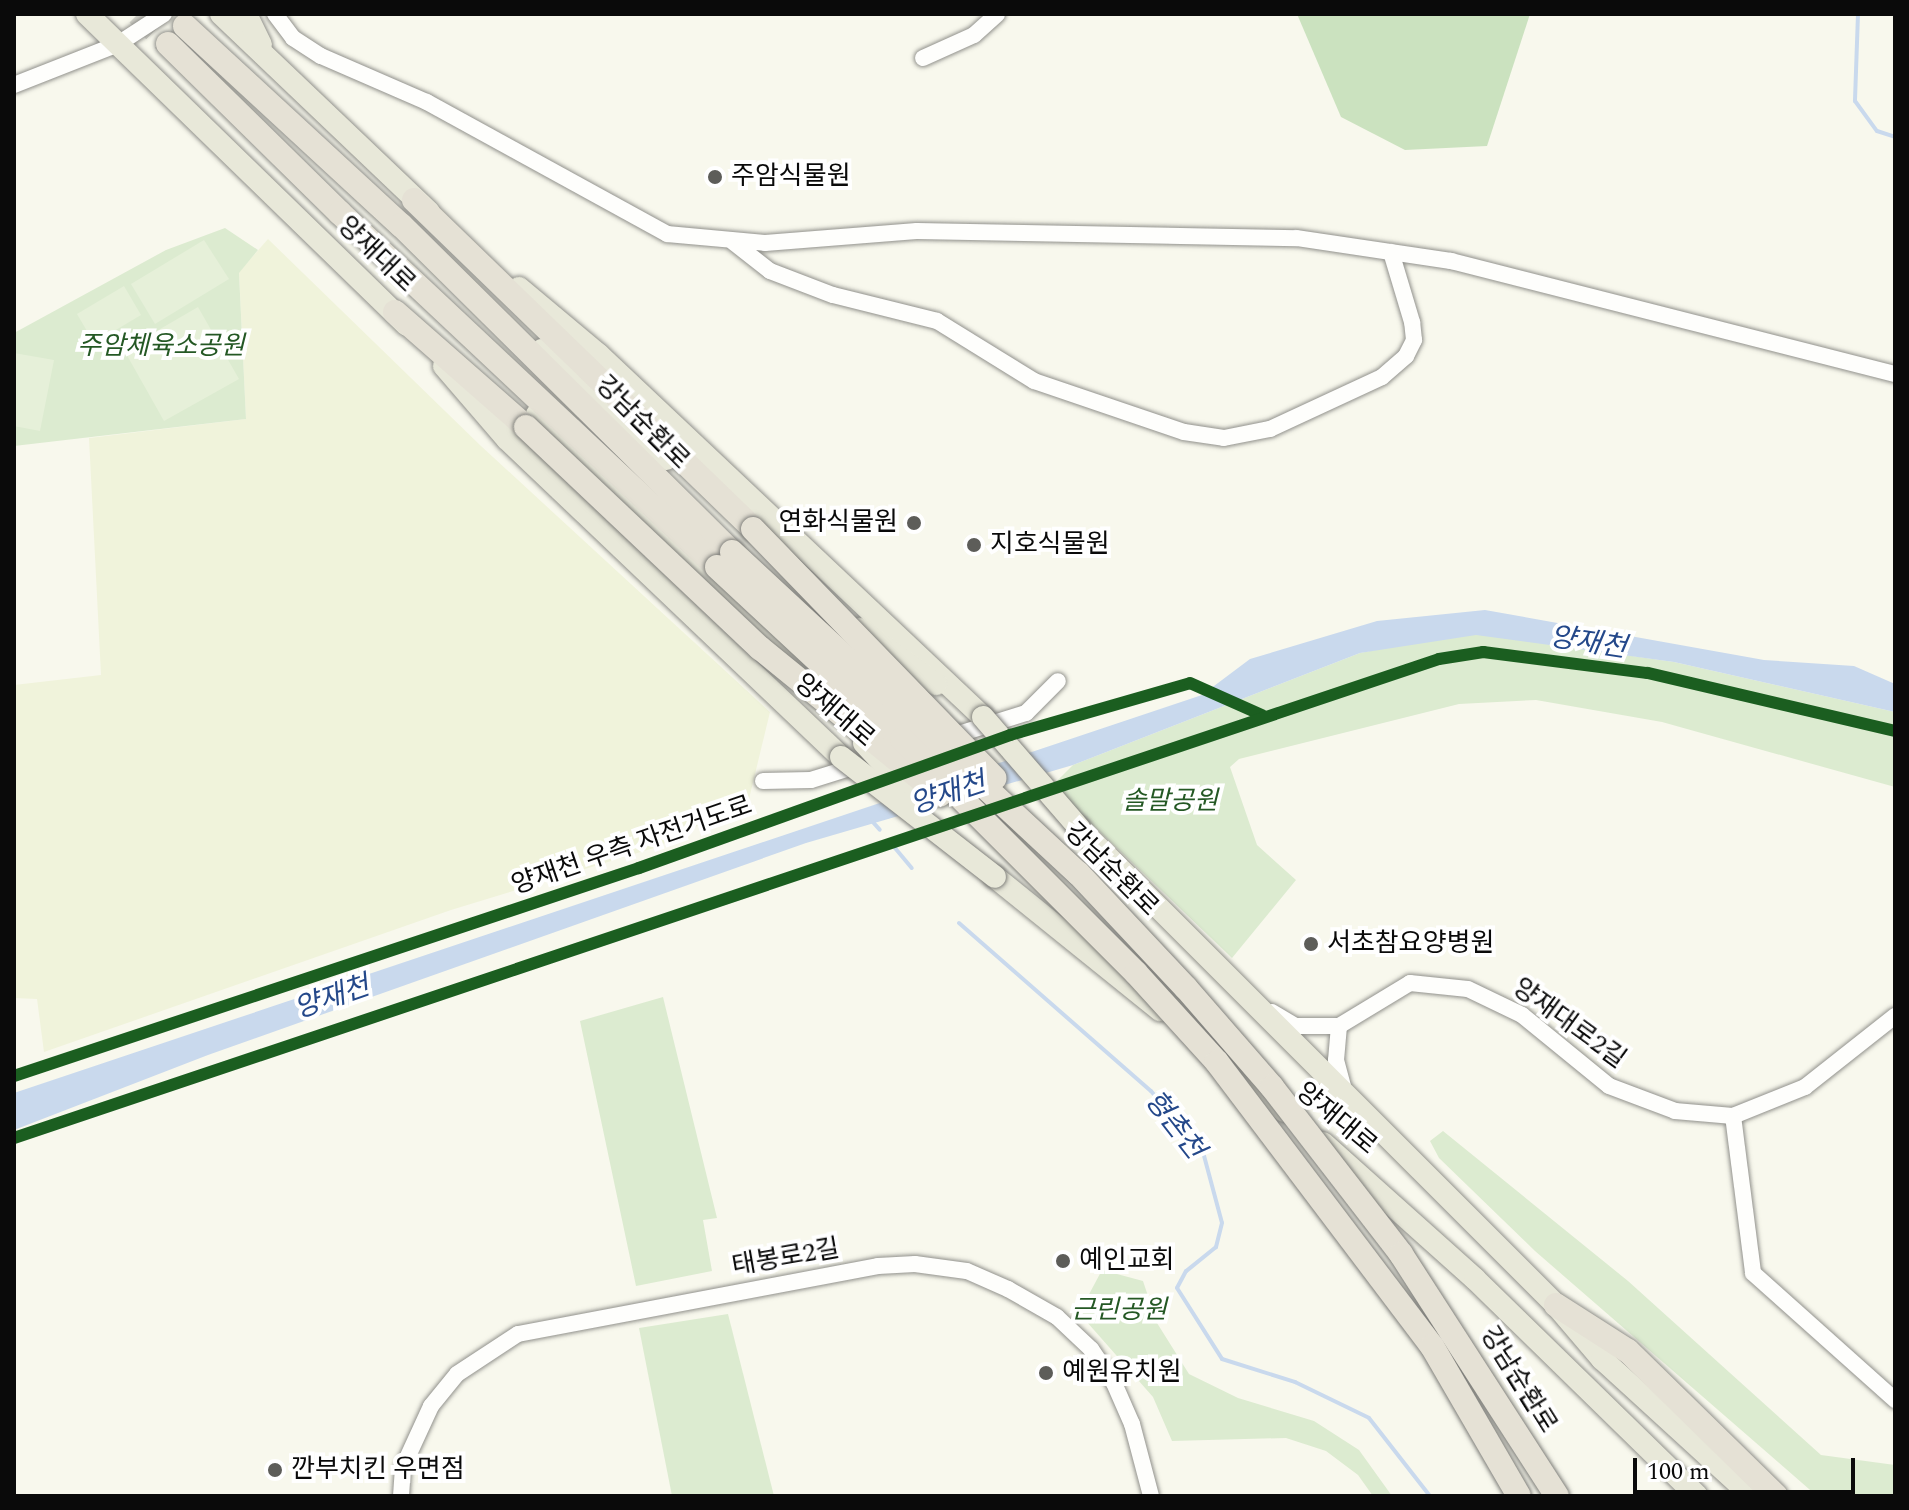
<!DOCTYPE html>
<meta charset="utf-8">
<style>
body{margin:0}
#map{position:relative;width:1909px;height:1510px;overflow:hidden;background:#f8f8ed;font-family:Spectral,"Noto Sans KR",serif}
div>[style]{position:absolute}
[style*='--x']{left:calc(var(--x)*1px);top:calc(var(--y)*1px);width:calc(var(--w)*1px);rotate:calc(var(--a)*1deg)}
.farmland>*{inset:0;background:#f0f3db}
.green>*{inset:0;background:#dcebd0}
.forest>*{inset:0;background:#cbe2bf}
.pitch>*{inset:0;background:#e6f0d9}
.water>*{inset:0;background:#c9d9ed}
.stream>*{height:4px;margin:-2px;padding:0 2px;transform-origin:2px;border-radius:2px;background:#c9d9ed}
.highway-tunnel>*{height:24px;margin-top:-12px;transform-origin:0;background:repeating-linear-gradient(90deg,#d4d4cb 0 24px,transparent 0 36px)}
.roads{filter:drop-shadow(0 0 2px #91918c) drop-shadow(0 0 2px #91918c)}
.minor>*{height:16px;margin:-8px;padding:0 8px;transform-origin:8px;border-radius:8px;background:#fefefc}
.major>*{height:22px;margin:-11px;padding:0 11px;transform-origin:11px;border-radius:11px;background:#e8e8d9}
.highway>*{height:24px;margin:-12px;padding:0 12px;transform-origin:12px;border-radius:12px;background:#e5e1d5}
.bridges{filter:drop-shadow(0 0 2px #7e7e7a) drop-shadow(0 0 2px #7e7e7a)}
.major-bridge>*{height:22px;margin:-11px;padding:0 11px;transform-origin:11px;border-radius:11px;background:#e8e8d9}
.highway-bridge>*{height:24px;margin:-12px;padding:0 12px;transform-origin:12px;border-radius:12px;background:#e5e1d5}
.cycleway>*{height:12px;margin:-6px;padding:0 6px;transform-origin:6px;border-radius:6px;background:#1b5e20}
.dots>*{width:22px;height:22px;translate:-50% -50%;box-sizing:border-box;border:4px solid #fff;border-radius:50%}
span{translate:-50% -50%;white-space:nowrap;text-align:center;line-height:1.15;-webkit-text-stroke:8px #fff;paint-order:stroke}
.poi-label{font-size:26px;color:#0a0a0a}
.left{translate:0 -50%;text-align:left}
.right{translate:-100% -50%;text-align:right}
.street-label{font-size:26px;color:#0a0a0a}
.park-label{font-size:26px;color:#245824;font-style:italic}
.water-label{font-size:28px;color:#24488a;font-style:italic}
.frame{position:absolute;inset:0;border:16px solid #0a0a0a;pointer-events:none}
.scale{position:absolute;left:1633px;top:1458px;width:222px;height:36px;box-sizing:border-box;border:4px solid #0a0a0a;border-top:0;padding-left:10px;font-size:24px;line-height:28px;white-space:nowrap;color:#0a0a0a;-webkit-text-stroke:6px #fff;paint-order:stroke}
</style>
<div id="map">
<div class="farmland">
<div style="clip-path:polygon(268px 239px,481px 446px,770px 712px,749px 799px,657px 847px,451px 910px,44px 1052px,37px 999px,14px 998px,14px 685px,101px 675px,89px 438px,246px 419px,239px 272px)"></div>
</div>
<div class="green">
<div style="clip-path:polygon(225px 228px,258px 250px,239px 273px,246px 419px,14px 446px,14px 333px,166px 250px)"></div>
<div style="clip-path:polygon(1464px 632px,1674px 662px,1895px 712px,1895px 787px,1662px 722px,1536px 700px,1459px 704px,1239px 759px,1230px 767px,1257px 845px,1296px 880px,1232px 958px,1052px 786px,1073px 765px,1360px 653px)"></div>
<div style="clip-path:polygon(663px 997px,717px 1218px,703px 1220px,712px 1271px,636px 1286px,580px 1021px)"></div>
<div style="clip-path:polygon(1443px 1131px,1628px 1281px,1821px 1455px,1895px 1465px,1895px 1496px,1817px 1496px,1535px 1251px,1439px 1158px,1430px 1141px)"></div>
<div style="clip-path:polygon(1102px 1270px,1143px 1281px,1157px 1323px,1189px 1374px,1238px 1398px,1314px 1421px,1359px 1450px,1392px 1496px,1373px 1496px,1358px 1475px,1326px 1451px,1286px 1438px,1172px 1441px,1153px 1397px,1079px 1313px)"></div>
<div style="clip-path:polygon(728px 1314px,774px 1496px,672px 1496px,639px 1328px)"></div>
</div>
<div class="forest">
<div style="clip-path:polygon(1297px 14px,1530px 14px,1487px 146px,1405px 150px,1341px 117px)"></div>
</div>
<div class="pitch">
<div style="clip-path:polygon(204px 240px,229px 279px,155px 324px,131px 284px)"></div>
<div style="clip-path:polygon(124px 286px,141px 315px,94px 343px,77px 314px)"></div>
<div style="clip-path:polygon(198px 307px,239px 379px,164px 421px,124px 350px)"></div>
<div style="clip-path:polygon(14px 353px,54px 360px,40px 431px,14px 426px)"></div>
</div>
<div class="water">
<div style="clip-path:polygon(1485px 610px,1764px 660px,1854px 666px,1895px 684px,1895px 712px,1674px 662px,1476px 635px,1360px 653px,1073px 765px,806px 843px,208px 1055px,14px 1130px,14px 1093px,1202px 695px,1250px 659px,1377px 621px)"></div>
</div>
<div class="stream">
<div style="--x:1858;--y:14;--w:87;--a:92"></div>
<div style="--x:1855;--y:101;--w:37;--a:54"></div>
<div style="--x:1877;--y:131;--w:19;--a:18"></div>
<div style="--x:871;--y:820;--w:13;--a:48"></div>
<div style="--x:895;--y:848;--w:26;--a:50"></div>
<div style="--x:959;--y:923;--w:255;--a:41.2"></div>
<div style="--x:1151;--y:1091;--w:80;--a:49.6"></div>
<div style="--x:1203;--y:1152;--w:73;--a:75"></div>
<div style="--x:1222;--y:1223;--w:25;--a:104"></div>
<div style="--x:1216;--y:1247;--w:38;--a:141"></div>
<div style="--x:1186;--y:1271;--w:19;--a:118"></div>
<div style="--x:1177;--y:1288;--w:84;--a:57.6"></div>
<div style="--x:1222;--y:1359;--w:77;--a:17.5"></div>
<div style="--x:1295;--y:1382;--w:82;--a:25.9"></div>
<div style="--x:1369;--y:1418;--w:99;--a:52"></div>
</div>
<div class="highway-tunnel">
<div style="--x:138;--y:14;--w:42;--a:45"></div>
</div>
<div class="roads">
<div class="minor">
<div style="--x:275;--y:14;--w:30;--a:53"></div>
<div style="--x:293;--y:38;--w:33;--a:33"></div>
<div style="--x:321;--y:56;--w:116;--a:23.5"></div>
<div style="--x:427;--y:102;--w:274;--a:28.8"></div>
<div style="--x:667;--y:234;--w:98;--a:5.2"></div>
<div style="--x:765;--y:243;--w:152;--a:-4.5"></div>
<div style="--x:917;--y:231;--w:380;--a:1.1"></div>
<div style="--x:1297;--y:238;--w:156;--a:8.5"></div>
<div style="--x:1451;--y:261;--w:458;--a:14.3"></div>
<div style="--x:923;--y:58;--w:56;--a:-24.3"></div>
<div style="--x:974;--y:35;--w:31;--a:-42"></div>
<div style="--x:14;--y:85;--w:112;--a:-21.5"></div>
<div style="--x:118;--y:44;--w:55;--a:-33.1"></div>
<div style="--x:733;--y:242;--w:47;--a:38.1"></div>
<div style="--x:770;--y:271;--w:67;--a:20.9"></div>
<div style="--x:833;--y:295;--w:107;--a:14"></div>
<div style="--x:937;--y:321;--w:114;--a:31.7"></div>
<div style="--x:1034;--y:381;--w:158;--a:18.8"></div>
<div style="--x:1184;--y:432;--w:40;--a:8.5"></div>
<div style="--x:1224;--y:438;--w:47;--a:-11.1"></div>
<div style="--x:1270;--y:429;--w:123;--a:-24.9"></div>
<div style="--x:1382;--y:377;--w:32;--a:-41"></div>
<div style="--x:1406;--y:356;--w:18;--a:-63"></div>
<div style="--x:1414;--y:340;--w:18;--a:-96"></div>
<div style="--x:1412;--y:322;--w:73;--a:-106.7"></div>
<div style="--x:946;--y:738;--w:84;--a:-17.4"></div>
<div style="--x:1026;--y:713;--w:45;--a:-45"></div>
<div style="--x:763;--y:781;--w:48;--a:-1.2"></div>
<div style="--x:811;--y:780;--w:50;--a:-17.4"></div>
<div style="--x:1272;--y:1012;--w:27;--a:31"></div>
<div style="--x:1295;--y:1026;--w:44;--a:0"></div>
<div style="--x:1339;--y:1026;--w:83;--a:-31.2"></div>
<div style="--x:1410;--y:983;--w:58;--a:5.9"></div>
<div style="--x:1468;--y:989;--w:60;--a:25.7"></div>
<div style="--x:1522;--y:1015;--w:112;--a:39.2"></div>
<div style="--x:1609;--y:1086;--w:71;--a:20.7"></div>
<div style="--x:1675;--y:1111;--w:58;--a:4.9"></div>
<div style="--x:1733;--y:1116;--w:78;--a:-21.9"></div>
<div style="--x:1805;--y:1087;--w:115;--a:-38.3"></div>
<div style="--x:1339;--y:1026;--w:34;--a:95"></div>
<div style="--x:1336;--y:1060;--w:30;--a:75"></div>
<div style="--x:1733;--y:1116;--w:158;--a:82.7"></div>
<div style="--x:1753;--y:1273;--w:191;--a:41.8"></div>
<div style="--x:401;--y:1496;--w:29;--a:-86"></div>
<div style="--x:403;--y:1467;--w:67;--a:-65.3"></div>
<div style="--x:431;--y:1406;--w:41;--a:-50.9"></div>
<div style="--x:457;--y:1374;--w:73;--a:-33.3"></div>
<div style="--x:518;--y:1334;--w:366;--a:-10.7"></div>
<div style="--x:878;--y:1266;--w:37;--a:-3"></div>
<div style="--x:915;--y:1264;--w:52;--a:7.7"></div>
<div style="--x:967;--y:1271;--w:45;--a:23.7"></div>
<div style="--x:1008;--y:1289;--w:56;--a:29.7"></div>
<div style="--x:1057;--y:1317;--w:47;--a:43.3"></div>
<div style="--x:1091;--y:1349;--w:41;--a:55.9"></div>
<div style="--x:1114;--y:1383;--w:45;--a:66.3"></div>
<div style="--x:1132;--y:1424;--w:74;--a:75.2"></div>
</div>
<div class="major">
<div style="--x:87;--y:14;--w:446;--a:44.2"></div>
<div style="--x:221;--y:14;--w:287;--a:43.6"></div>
<div style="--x:246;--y:14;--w:34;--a:64"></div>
<div style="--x:519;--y:288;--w:103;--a:39.9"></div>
<div style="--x:598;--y:354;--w:529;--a:43.32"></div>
<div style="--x:542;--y:350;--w:165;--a:41.3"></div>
<div style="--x:444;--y:366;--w:96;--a:49.2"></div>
<div style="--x:507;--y:439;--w:461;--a:43.6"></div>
<div style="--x:537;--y:414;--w:313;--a:43.6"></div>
<div style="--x:764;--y:630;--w:56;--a:48.6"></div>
<div style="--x:860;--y:629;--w:94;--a:35.9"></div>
<div style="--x:1079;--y:828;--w:675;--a:45"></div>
<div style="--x:1556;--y:1305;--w:71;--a:49.6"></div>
<div style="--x:1602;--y:1359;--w:203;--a:42.4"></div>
<div style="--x:995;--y:877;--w:212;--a:38.9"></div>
<div style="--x:1223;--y:1062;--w:78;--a:38.8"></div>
<div style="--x:1323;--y:1143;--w:204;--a:41.8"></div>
<div style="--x:1475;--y:1279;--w:310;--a:44.3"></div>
</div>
<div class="highway">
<div style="--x:185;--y:26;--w:294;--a:42.7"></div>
<div style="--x:401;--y:225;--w:465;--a:44.7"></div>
<div style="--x:168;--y:44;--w:241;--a:44.5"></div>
<div style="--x:340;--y:213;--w:517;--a:43.2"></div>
<div style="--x:414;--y:200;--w:472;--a:44.1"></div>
<div style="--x:395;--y:312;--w:174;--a:41.3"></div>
<div style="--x:1556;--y:1305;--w:85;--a:32.6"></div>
<div style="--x:1628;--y:1351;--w:207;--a:44.4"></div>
</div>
</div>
<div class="bridges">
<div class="major-bridge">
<div style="--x:983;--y:717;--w:147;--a:49.1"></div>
<div style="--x:864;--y:743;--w:82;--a:47"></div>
<div style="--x:841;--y:757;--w:195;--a:37.9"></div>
</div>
<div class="highway-bridge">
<div style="--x:526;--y:427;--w:322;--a:43.4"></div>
<div style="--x:760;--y:648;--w:232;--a:39.2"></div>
<div style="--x:753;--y:529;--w:347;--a:45.9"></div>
<div style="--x:732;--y:552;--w:472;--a:42.9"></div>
<div style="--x:1078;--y:873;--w:158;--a:46.8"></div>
<div style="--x:1186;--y:988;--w:131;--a:49"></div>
<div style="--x:1272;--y:1087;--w:211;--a:52.3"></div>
<div style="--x:1401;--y:1254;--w:288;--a:57.2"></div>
<div style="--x:717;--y:567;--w:253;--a:42.9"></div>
<div style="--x:902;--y:739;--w:331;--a:45"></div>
<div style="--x:1136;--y:973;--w:120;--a:47.7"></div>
<div style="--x:1217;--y:1062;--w:356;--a:52.9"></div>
<div style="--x:1432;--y:1346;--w:173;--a:59.9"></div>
</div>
</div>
<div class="cycleway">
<div style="--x:14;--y:1076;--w:659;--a:-18.41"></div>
<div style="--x:639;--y:868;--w:394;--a:-19.7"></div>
<div style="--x:1010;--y:735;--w:187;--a:-16.1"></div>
<div style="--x:1190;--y:683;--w:79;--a:24"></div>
<div style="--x:14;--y:1138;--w:1503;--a:-18.58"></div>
<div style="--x:1439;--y:659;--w:45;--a:-9"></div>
<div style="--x:1483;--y:652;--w:166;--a:7.3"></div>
<div style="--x:1648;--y:673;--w:254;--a:13.2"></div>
</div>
<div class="dots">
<div style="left:715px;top:177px;background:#5d5d59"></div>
<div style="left:914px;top:523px;background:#5d5d59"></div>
<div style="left:974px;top:545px;background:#5d5d59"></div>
<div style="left:1311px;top:944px;background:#5d5d59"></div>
<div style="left:1063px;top:1261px;background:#5d5d59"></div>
<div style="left:1046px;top:1373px;background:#5d5d59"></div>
<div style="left:275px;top:1470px;background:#5d5d59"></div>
</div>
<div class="poi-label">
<span class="left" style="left:731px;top:177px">주암식물원</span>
<span class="right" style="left:898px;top:523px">연화식물원</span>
<span class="left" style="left:990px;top:545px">지호식물원</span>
<span class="left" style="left:1327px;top:944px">서초참요양병원</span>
<span class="left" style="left:1079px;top:1261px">예인교회</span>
<span class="left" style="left:1062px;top:1373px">예원유치원</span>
<span class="left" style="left:291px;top:1470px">깐부치킨 우면점</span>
</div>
<div class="street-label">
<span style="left:376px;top:255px;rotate:44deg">양재대로</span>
<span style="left:642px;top:423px;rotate:45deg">강남순환로</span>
<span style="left:834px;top:711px;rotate:41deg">양재대로</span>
<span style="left:632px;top:846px;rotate:-19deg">양재천 우측 자전거도로</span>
<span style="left:1111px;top:870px;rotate:45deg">강남순환로</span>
<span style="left:1569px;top:1024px;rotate:36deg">양재대로2길</span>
<span style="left:1336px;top:1119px;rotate:40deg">양재대로</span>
<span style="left:786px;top:1258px;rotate:-10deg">태봉로2길</span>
<span style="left:1518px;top:1380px;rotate:58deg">강남순환로</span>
</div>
<div class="park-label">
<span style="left:161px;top:347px">주암체육소공원</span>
<span style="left:1170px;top:802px">솔말공원</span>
<span style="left:1119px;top:1311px">근린공원</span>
</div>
<div class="water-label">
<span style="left:1588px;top:643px;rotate:9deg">양재천</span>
<span style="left:948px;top:794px;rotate:-18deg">양재천</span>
<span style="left:332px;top:998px;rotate:-19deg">양재천</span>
<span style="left:1174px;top:1125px;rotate:52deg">형촌천</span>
</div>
<div class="frame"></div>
<div class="scale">100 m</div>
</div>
